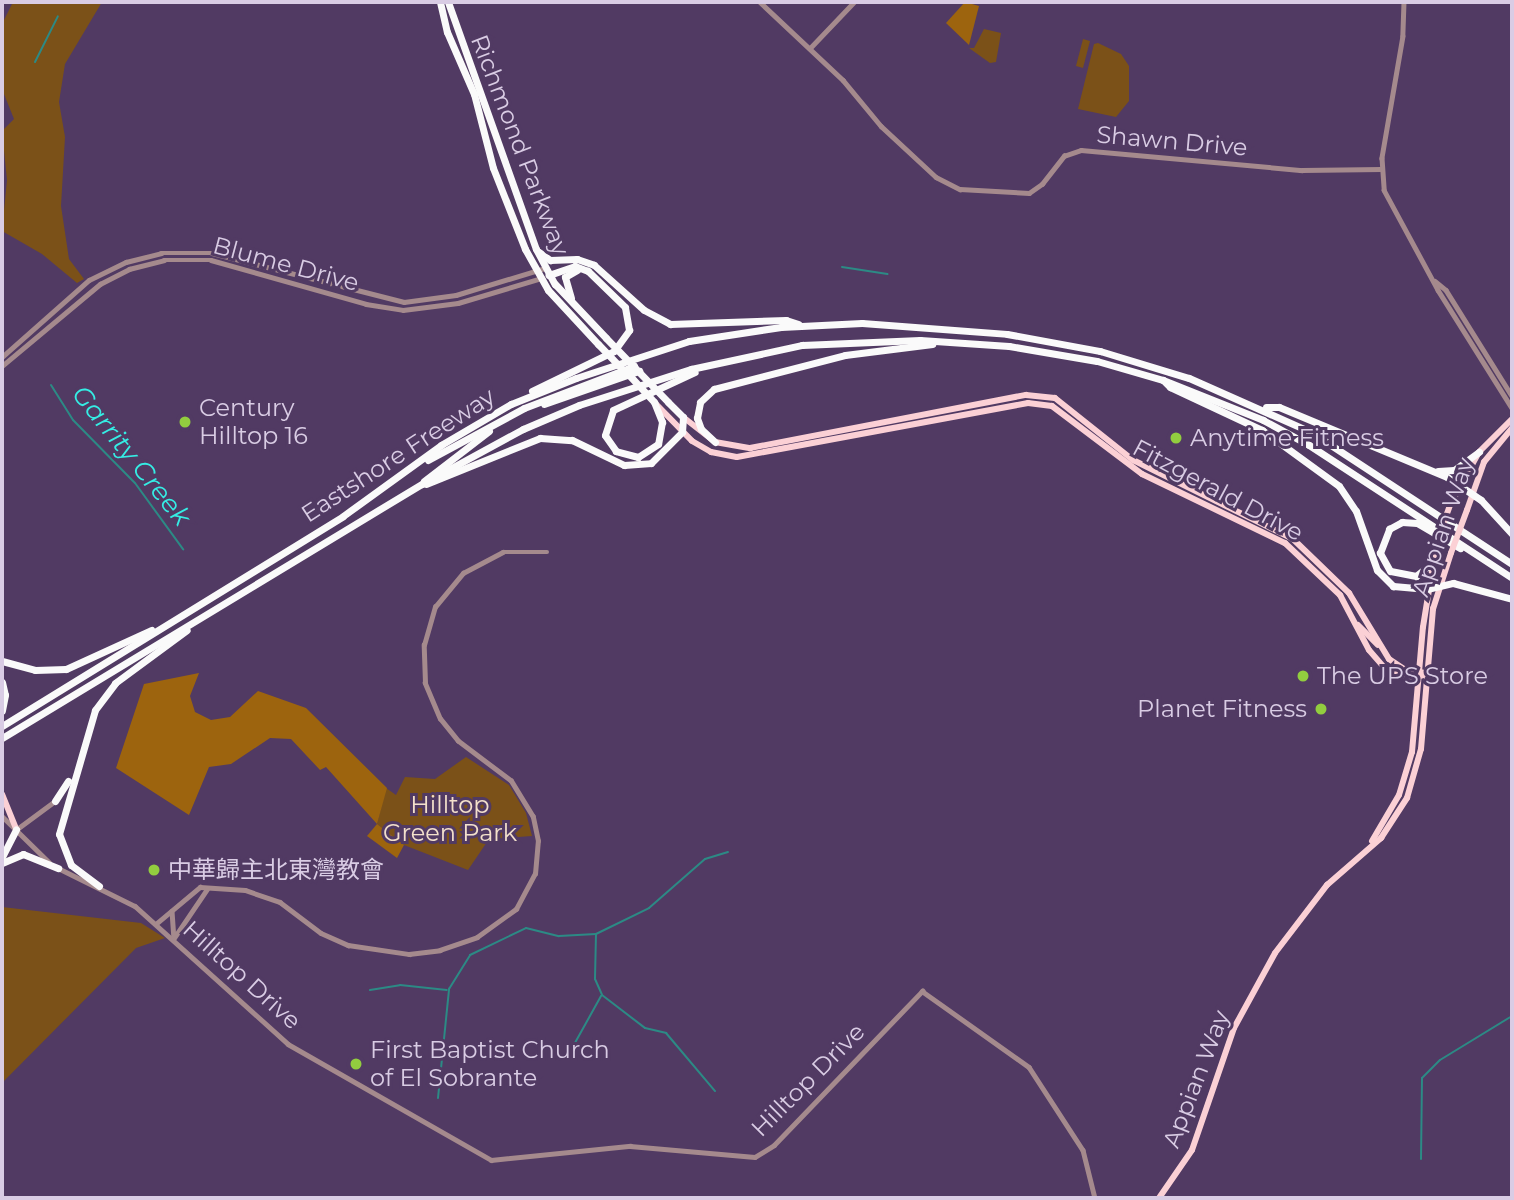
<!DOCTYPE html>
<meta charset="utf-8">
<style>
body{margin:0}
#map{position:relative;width:1514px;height:1200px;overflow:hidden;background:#513a63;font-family:Montserrat,"Noto Sans SC",sans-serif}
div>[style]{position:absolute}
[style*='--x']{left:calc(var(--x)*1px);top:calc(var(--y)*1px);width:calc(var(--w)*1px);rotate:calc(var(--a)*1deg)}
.green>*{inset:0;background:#7b5118}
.forest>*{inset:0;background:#9d640e}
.stream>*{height:2px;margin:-1px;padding:0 1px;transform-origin:1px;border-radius:1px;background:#2c8a85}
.minor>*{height:4.5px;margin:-2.25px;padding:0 2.25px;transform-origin:2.25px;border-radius:2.25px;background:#a58a8d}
.major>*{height:6px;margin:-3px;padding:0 3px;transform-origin:3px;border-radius:3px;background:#fbd0d5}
.highway>*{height:7px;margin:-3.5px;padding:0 3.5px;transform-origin:3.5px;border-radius:3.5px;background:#fafafa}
.major-bridge>*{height:6px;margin:-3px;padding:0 3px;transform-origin:3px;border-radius:3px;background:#fbd0d5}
.highway-bridge>*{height:7px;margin:-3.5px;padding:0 3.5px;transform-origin:3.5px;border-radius:3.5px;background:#fafafa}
.dots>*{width:19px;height:19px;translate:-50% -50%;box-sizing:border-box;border:4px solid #513a63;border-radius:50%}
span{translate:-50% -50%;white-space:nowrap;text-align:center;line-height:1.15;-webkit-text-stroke:6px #513a63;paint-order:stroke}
.street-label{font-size:24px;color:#d9cce4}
.poi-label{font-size:24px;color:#d9cce4}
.left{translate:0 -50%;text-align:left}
.right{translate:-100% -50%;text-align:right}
.park-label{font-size:24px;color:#f3e0cb}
.water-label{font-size:26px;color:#35ede4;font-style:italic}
.frame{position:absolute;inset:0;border:4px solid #d9cce4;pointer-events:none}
</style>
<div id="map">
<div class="green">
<div style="clip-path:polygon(13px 2px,102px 2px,65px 64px,59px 102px,65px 137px,61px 206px,69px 259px,84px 279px,77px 283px,42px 254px,2px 231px,7px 180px,2px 131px,14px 119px,2px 89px,2px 24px)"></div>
<div style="clip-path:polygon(984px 29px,1001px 33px,996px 62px,990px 63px,969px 48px,974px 48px)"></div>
<div style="clip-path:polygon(1083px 39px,1090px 41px,1083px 68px,1076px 66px)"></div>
<div style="clip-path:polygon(1098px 43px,1121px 54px,1129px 66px,1129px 101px,1116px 117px,1078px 109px,1094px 44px)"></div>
<div style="clip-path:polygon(466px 757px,509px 785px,526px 813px,532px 836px,489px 839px,468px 870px,404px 845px,377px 824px,386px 788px,396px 795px,405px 777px,435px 779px)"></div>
<div style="clip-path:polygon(2px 907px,141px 923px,165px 938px,136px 948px,2px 1083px)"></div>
</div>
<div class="forest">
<div style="clip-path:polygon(965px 2px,979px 6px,969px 45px,946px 23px)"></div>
<div style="clip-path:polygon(199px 673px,190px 696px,195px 712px,211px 720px,230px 717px,258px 691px,306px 708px,387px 788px,377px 824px,326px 767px,320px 770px,291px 739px,270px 738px,231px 764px,209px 767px,189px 815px,116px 768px,144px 684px)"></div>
<div style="clip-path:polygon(377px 824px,404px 845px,397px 858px,367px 836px)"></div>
</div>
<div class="stream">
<div style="--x:35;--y:62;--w:51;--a:-63.4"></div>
<div style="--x:842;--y:267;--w:46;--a:8.8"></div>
<div style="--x:51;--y:385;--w:41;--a:57.8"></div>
<div style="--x:73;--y:420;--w:88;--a:45.5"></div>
<div style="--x:135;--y:483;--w:82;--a:54"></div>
<div style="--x:596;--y:934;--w:45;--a:91.3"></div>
<div style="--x:595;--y:979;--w:17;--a:66"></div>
<div style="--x:602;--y:995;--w:54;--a:37.5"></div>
<div style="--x:645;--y:1028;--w:22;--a:13"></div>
<div style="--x:666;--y:1033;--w:76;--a:49.8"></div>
<div style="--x:370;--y:990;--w:30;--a:-9"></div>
<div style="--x:400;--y:985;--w:47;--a:6.1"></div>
<div style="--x:571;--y:1050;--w:62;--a:-60.9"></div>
<div style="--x:438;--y:1098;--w:110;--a:-84.2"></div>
<div style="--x:449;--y:989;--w:40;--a:-58"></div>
<div style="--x:470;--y:955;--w:62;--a:-25.7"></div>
<div style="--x:526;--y:928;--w:34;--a:14"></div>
<div style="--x:559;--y:936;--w:37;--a:-3"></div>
<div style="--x:596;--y:934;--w:59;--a:-26.1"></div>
<div style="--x:649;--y:908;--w:74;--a:-41.2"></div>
<div style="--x:705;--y:859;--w:24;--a:-17"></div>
<div style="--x:1421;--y:1159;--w:81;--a:-89.3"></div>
<div style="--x:1422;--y:1078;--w:25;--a:-45"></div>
<div style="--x:1440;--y:1060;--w:84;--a:-31.4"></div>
</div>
<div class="minor">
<div style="--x:760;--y:2;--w:114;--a:43.2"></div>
<div style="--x:843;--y:80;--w:60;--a:50.4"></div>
<div style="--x:881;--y:126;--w:75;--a:42.8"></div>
<div style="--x:936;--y:177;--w:27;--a:27"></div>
<div style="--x:960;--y:189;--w:69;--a:3.3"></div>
<div style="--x:1029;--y:193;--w:16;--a:-35"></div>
<div style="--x:1042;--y:184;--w:36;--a:-52"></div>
<div style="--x:1064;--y:156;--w:18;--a:-19"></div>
<div style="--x:1081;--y:150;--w:222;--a:5.2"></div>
<div style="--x:1302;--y:170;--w:79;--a:-0.7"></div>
<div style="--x:1404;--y:2;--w:34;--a:92"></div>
<div style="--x:1403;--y:36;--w:124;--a:99.8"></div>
<div style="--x:1382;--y:158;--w:32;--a:86"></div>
<div style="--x:1384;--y:190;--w:114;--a:61.6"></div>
<div style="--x:1438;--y:290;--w:139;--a:57.9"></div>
<div style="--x:810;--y:48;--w:64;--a:-46.3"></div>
<div style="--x:1435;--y:281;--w:14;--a:39"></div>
<div style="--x:1446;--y:290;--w:125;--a:58.1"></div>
<div style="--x:2;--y:357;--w:116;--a:-41.5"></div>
<div style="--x:89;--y:280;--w:41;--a:-25.9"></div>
<div style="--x:126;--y:262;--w:36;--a:-14"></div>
<div style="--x:161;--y:253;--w:51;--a:0"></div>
<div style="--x:212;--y:253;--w:198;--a:14.3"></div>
<div style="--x:404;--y:302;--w:52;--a:-7.7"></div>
<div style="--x:456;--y:295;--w:93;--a:-16.9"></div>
<div style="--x:2;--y:366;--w:128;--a:-39.9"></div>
<div style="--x:100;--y:284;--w:33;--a:-27"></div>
<div style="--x:129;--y:269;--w:36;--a:-14"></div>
<div style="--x:164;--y:260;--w:47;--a:0"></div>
<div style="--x:211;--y:260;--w:161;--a:15.8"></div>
<div style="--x:366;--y:304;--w:37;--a:9"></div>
<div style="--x:403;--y:310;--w:55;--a:-7.3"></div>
<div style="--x:458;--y:303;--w:88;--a:-16.6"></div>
<div style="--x:2;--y:816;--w:66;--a:44.4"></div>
<div style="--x:17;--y:829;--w:47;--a:-36.4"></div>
<div style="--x:56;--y:867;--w:88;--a:26.3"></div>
<div style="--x:135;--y:906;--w:206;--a:42"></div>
<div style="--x:288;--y:1044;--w:234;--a:29.7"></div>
<div style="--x:491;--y:1160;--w:140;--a:-5.8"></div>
<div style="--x:630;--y:1146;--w:125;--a:5"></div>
<div style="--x:755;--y:1157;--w:22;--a:-32"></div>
<div style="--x:774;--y:1145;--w:214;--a:-46.1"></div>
<div style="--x:922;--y:991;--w:131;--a:35.4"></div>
<div style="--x:1029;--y:1067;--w:99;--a:57"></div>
<div style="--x:1083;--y:1150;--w:49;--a:76"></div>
<div style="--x:172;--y:911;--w:27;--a:86"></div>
<div style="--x:157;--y:923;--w:56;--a:-39.9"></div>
<div style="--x:200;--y:887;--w:45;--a:3.8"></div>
<div style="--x:245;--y:890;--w:37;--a:19"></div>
<div style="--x:280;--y:902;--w:51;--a:37.1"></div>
<div style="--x:321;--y:933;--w:30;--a:24"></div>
<div style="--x:348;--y:945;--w:62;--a:8.4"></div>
<div style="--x:409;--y:954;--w:31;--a:-7"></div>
<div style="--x:440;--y:950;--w:39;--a:-19"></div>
<div style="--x:477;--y:937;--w:48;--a:-35.7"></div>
<div style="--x:516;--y:909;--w:40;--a:-62"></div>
<div style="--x:535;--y:874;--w:33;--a:-85"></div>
<div style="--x:538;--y:841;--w:25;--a:-102"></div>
<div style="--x:533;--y:817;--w:42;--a:-121.4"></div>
<div style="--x:511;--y:781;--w:66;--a:-143"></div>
<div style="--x:458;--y:741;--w:28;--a:-129"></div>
<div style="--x:440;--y:719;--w:39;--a:-113"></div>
<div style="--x:425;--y:683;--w:38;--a:-92"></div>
<div style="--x:424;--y:645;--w:40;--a:-74"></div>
<div style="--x:435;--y:607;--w:44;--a:-50.5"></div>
<div style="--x:463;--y:573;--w:45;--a:-27.7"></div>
<div style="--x:503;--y:552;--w:44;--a:0"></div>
<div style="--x:174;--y:938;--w:59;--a:-56"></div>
</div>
<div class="major">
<div style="--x:654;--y:402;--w:54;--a:45.7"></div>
<div style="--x:692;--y:441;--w:22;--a:30"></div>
<div style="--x:711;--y:452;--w:26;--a:11"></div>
<div style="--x:737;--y:457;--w:296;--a:-10.5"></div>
<div style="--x:1028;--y:403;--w:24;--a:7"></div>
<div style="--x:1052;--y:406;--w:113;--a:37.1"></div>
<div style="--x:1142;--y:474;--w:159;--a:25.8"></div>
<div style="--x:1285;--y:543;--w:76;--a:43.4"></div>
<div style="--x:1340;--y:595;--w:62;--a:62.2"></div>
<div style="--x:1369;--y:650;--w:23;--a:49"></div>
<div style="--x:1384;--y:667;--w:29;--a:22"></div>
<div style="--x:1411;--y:678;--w:18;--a:-13"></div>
<div style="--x:683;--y:417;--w:41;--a:38"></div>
<div style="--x:715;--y:442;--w:36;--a:10"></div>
<div style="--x:750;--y:448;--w:281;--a:-10.9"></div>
<div style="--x:1026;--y:395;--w:29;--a:6"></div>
<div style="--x:1055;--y:398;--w:100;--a:38.5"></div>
<div style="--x:1133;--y:460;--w:178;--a:26.3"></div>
<div style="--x:1293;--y:539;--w:78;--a:44"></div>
<div style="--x:1349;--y:593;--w:77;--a:58.8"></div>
<div style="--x:1389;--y:659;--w:18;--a:34"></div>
<div style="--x:1404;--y:669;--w:25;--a:11"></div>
<div style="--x:1450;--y:505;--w:60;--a:-61.3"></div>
<div style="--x:1479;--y:452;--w:47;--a:-45"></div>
<div style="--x:1467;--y:510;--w:51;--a:-70.5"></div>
<div style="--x:1484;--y:462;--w:44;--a:-50.5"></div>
<div style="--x:1358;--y:625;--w:28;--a:45"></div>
<div style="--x:2;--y:794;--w:38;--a:68"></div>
<div style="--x:1372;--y:841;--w:53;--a:-59.6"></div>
<div style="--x:1399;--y:795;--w:45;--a:-73.2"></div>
<div style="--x:1412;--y:752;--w:125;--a:-85"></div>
<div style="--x:1423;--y:627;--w:87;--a:-80.8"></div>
<div style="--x:1159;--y:1198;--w:58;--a:-55.5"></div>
<div style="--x:1192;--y:1150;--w:129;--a:-71"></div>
<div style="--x:1234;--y:1028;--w:85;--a:-61.3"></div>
<div style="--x:1275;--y:953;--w:86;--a:-52.6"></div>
<div style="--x:1327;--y:885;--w:72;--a:-41"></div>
<div style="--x:1381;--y:838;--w:48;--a:-57"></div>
<div style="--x:1407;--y:798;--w:51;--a:-74.1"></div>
<div style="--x:1421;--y:749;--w:141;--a:-85.1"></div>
<div style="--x:1433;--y:609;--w:59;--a:-72.2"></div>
</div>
<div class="highway">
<div style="--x:440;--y:2;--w:31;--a:77"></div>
<div style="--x:447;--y:32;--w:68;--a:66.5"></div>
<div style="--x:474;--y:94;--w:76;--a:75.6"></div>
<div style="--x:493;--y:168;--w:87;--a:68.4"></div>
<div style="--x:525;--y:249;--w:47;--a:60.7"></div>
<div style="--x:548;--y:290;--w:74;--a:47.2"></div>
<div style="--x:448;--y:2;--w:262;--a:70.4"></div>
<div style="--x:536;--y:249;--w:40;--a:62"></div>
<div style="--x:555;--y:284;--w:74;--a:46.6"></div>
<div style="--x:539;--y:252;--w:14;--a:36"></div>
<div style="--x:550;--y:260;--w:27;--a:-2"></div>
<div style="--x:577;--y:259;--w:18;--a:19"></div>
<div style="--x:594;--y:265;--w:67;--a:42"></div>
<div style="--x:644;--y:310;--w:30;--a:28"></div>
<div style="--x:670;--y:324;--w:116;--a:-2"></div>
<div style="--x:786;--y:320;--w:13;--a:18"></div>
<div style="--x:571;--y:298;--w:22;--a:-106"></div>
<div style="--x:565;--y:277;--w:14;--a:-30"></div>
<div style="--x:1163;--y:380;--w:10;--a:45"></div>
<div style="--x:1170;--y:387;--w:102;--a:25.1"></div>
<div style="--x:1262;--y:430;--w:95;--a:36"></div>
<div style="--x:1339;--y:486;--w:30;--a:56"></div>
<div style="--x:1356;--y:511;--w:63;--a:70.4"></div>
<div style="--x:1377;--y:570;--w:23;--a:45"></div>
<div style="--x:1393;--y:586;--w:34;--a:5"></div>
<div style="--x:1427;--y:589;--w:27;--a:-13"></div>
<div style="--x:1453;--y:583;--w:61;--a:15.2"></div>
<div style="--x:532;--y:391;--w:91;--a:-26"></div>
<div style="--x:614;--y:351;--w:26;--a:-54"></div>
<div style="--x:629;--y:330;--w:23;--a:-100"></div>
<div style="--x:625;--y:307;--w:52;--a:-135.8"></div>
<div style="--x:588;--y:271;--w:14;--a:-159"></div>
<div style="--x:575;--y:266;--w:28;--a:161"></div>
<div style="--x:654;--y:402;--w:22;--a:68"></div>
<div style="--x:662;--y:422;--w:22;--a:100"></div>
<div style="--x:658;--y:444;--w:24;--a:147"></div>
<div style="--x:638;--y:457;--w:23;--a:-165"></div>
<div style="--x:616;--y:451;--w:19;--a:-125"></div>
<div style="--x:605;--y:435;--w:26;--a:-72"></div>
<div style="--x:613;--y:410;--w:90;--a:-24.9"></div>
<div style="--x:544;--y:404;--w:101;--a:-19.2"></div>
<div style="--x:1266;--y:407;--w:13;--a:0"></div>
<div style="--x:1279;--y:407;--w:182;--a:22.6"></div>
<div style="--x:1447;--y:477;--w:41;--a:34.1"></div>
<div style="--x:1481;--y:500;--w:46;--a:47.6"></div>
<div style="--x:715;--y:442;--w:19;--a:-137"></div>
<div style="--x:701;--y:429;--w:12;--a:-110"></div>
<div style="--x:697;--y:418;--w:16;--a:-79"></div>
<div style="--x:700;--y:402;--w:19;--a:-43"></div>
<div style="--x:714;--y:389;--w:135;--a:-14.5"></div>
<div style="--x:845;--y:355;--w:88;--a:-7.2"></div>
<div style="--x:428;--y:460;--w:109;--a:-28.4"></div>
<div style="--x:524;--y:408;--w:118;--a:-20.9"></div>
<div style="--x:1438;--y:471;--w:16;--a:-4"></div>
<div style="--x:1454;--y:470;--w:31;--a:-36"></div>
<div style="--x:424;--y:481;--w:82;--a:-37.6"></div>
<div style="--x:426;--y:484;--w:123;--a:-22"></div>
<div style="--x:540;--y:438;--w:32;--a:4"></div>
<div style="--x:572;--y:440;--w:58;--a:25.7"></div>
<div style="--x:624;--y:465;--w:27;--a:-4"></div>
<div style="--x:651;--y:463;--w:44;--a:-45"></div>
<div style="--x:682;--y:432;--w:15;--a:-86"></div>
<div style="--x:683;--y:417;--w:21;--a:-135"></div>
<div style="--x:1432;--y:563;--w:21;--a:141"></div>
<div style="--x:1416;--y:576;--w:26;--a:-169"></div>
<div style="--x:1390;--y:571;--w:21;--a:-119"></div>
<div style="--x:1380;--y:553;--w:26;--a:-69"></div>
<div style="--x:1389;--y:529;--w:15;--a:-28"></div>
<div style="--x:1402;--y:522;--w:15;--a:4"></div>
<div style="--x:1417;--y:523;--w:50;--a:30.2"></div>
<div style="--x:2;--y:661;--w:34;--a:15"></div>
<div style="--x:35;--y:670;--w:31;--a:-2"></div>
<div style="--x:66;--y:669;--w:94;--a:-24.6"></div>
<div style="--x:2;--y:682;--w:13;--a:77"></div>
<div style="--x:5;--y:695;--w:16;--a:101"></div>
<div style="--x:2;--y:726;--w:400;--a:-31.6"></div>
<div style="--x:343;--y:516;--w:121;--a:-35.9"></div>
<div style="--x:441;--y:445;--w:81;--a:-30.4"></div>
<div style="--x:511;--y:404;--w:70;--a:-21.8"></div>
<div style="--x:576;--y:378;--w:119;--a:-18.1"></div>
<div style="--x:689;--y:341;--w:93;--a:-8.7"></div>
<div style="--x:781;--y:327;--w:81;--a:-2.8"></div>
<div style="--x:862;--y:323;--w:145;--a:4.3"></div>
<div style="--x:1007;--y:334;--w:95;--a:10.4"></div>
<div style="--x:1100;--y:351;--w:93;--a:16.9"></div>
<div style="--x:1189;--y:378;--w:133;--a:23.9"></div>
<div style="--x:1311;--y:432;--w:240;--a:33.3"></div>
<div style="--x:2;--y:738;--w:491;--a:-31.2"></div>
<div style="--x:422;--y:484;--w:115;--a:-28.6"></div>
<div style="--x:523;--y:429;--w:61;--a:-23.2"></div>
<div style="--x:579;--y:405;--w:118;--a:-17.8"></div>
<div style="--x:691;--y:369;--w:114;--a:-12.2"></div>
<div style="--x:802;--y:345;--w:118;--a:-2.4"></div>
<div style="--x:920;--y:340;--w:89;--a:3.9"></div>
<div style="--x:1009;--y:346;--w:89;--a:9.7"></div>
<div style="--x:1097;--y:361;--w:69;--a:16.1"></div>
<div style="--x:1163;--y:380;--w:108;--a:21.8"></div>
<div style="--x:1263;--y:420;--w:52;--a:28.5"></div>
<div style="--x:1309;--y:445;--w:243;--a:33.2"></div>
<div style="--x:55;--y:801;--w:24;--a:-57"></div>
<div style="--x:2;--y:857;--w:31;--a:-63"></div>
<div style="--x:2;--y:863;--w:23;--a:-23"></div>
<div style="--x:23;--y:854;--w:38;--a:22"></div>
<div style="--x:99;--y:886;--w:35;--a:-143"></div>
<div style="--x:71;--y:865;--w:33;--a:-111"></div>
<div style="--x:59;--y:834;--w:129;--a:-73.8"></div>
<div style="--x:95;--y:710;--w:34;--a:-53"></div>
<div style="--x:115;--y:683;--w:89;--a:-36.4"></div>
</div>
<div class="major-bridge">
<div style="--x:1437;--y:541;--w:38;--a:-70"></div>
<div style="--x:1451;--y:553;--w:46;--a:-69.6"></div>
</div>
<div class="highway-bridge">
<div style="--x:606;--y:338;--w:89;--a:45.9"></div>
<div style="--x:598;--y:344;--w:36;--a:46"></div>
<div style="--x:629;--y:375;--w:37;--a:47"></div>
</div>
<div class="dots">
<div style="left:185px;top:422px;background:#92cd3f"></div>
<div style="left:1176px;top:438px;background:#92cd3f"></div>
<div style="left:1303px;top:676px;background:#92cd3f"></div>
<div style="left:1321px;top:709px;background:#92cd3f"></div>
<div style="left:154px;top:870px;background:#92cd3f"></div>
<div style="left:356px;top:1064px;background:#92cd3f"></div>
</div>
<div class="street-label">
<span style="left:1172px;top:141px;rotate:5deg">Shawn Drive</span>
<span style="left:520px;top:145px;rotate:69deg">Richmond Parkway</span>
<span style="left:286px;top:264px;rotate:15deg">Blume Drive</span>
<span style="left:398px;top:455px;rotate:-33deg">Eastshore Freeway</span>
<span style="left:1218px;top:490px;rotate:28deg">Fitzgerald Drive</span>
<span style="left:1443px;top:527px;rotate:-71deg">Appian Way</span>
<span style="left:242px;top:975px;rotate:42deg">Hilltop Drive</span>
<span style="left:1196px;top:1079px;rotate:-69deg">Appian Way</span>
<span style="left:808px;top:1080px;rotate:-45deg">Hilltop Drive</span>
</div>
<div class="poi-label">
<span class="left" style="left:199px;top:422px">Century<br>Hilltop 16</span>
<span class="left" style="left:1190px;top:438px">Anytime Fitness</span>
<span class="left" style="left:1317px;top:676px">The UPS Store</span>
<span class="right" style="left:1307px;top:709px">Planet Fitness</span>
<span class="left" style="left:168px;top:870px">中華歸主北東灣教會</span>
<span class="left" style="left:370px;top:1064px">First Baptist Church<br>of El Sobrante</span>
</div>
<div class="park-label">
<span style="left:450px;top:819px">Hilltop<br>Green Park</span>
</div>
<div class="water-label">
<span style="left:131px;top:456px;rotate:51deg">Garrity Creek</span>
</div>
<div class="frame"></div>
</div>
